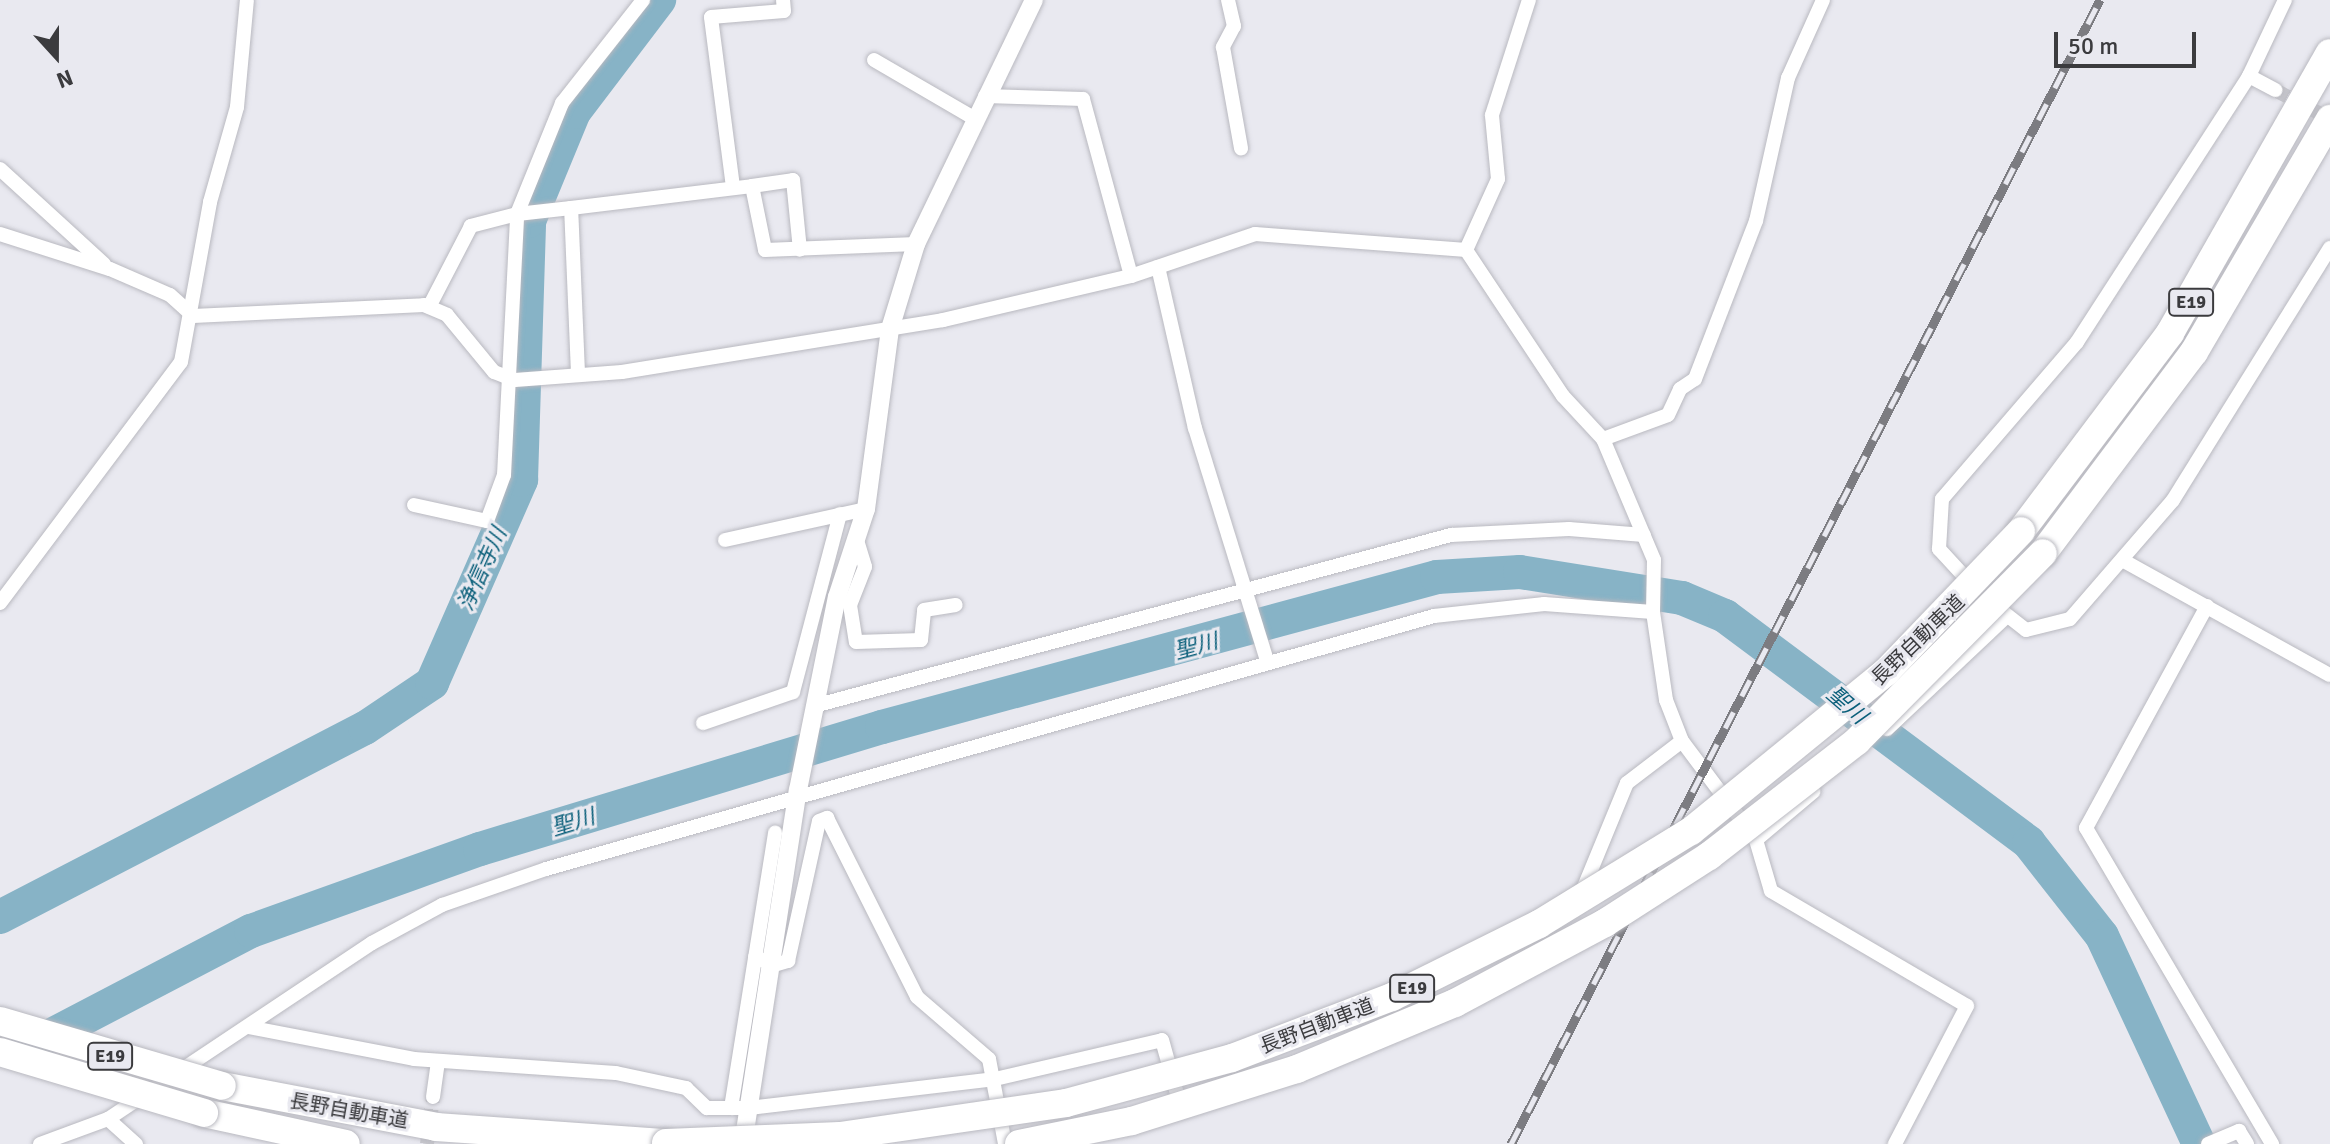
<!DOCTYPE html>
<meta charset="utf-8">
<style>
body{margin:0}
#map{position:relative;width:2330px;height:1144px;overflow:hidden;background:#e9e9f0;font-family:Signika,"Noto Sans JP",sans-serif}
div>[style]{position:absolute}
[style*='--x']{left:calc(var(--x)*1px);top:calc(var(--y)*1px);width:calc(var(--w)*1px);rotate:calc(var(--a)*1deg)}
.river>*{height:34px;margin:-17px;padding:0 17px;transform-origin:17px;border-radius:17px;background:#87b3c6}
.minor-tunnel>*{height:14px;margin-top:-7px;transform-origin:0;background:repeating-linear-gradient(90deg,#c6c6cc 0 14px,transparent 0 21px)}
.roads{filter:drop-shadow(0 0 2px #b9b9c0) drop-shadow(0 0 2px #b9b9c0)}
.minor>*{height:14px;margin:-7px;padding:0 7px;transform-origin:7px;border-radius:7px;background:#fff}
.tertiary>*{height:18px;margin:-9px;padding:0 9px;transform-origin:9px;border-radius:9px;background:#fff}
.motorway>*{height:28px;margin:-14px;padding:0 14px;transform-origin:14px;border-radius:14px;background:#fff}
.rail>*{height:9px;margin-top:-4.5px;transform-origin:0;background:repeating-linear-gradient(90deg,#e9e9f0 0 18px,#7c7c81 0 36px);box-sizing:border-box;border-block:2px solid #7c7c81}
.bridges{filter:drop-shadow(0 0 2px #b9b9c0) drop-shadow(0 0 2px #b9b9c0)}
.motorway-bridge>*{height:28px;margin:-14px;padding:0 14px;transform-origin:14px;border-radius:14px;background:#fff}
span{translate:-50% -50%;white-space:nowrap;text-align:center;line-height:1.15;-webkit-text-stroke:6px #e9e9f0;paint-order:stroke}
.shield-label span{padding:2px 6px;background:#e9e9f0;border:2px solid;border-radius:6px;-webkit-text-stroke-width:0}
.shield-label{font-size:18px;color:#3b3b3e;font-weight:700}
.street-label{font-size:20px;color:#3b3b3e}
.water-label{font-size:22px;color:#0a5f7a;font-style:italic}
.north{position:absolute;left:16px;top:16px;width:80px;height:80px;-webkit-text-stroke:6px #e9e9f0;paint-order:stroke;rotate:159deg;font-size:22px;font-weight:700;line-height:32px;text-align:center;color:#3b3b3e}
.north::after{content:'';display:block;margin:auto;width:28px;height:36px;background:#3b3b3e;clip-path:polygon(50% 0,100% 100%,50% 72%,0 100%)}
.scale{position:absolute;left:2054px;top:32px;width:142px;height:36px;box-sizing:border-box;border:4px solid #3b3b3e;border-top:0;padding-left:10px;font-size:24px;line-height:28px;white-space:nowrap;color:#3b3b3e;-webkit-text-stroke:6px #e9e9f0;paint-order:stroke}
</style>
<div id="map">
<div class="river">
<div style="--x:0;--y:917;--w:411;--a:-27.4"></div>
<div style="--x:365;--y:728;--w:81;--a:-33.9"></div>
<div style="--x:432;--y:683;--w:222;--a:-66.3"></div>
<div style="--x:521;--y:480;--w:259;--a:-88.2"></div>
<div style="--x:529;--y:221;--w:118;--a:-67.6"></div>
<div style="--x:574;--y:112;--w:141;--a:-52.8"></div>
<div style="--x:25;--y:1049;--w:255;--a:-27.6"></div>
<div style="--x:251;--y:931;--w:243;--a:-19.7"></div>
<div style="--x:480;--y:849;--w:420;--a:-16.9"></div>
<div style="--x:882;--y:727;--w:575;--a:-15.12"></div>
<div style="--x:1437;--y:577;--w:83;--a:-3.4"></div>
<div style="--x:1520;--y:572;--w:164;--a:9.1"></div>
<div style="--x:1682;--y:598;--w:47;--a:22.7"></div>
<div style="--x:1725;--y:616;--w:379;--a:36.7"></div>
<div style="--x:2029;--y:843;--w:118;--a:51.9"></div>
<div style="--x:2102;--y:936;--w:230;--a:65"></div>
</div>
<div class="minor-tunnel">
<div style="--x:2275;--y:90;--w:62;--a:27.8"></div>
<div style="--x:427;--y:1144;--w:47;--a:-82.7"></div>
</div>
<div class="roads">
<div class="minor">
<div style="--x:1228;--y:0;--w:27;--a:77"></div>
<div style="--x:1234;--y:26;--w:24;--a:118"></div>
<div style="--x:1223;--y:47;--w:103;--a:79.9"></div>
<div style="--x:874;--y:60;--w:119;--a:30.2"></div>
<div style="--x:2249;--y:76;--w:30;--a:28"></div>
<div style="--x:985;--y:96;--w:98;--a:1.8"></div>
<div style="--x:1083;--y:99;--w:183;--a:74.8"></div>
<div style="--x:0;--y:169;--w:141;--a:42.4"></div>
<div style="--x:752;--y:186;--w:41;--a:-8.3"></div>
<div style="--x:793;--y:180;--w:70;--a:84.3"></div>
<div style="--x:733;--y:187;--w:171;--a:-97.4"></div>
<div style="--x:711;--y:17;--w:73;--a:-4.7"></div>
<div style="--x:784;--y:11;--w:11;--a:-95"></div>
<div style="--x:571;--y:208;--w:54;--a:173.7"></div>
<div style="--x:517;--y:214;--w:120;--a:-67.9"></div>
<div style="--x:562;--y:103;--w:131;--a:-51.8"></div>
<div style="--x:0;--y:234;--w:115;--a:17.7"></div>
<div style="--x:110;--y:269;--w:65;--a:23.4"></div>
<div style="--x:170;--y:295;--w:31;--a:42"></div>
<div style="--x:193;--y:316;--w:231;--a:-2.7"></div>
<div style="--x:424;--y:305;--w:25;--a:23"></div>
<div style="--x:447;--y:315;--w:74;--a:50.5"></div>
<div style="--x:494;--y:372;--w:22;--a:21"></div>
<div style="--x:515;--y:380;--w:107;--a:-4.3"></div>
<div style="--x:622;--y:372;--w:325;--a:-9.2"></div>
<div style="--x:943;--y:320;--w:193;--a:-13.2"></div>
<div style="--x:1131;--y:276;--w:131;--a:-18.7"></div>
<div style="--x:1255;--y:234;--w:212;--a:4.3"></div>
<div style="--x:1466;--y:250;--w:175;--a:56.4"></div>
<div style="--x:1563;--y:396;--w:59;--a:47.1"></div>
<div style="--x:1603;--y:439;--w:131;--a:67.1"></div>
<div style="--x:1654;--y:560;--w:52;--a:91.1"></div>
<div style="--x:1653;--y:612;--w:89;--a:81.6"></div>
<div style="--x:1666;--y:700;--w:44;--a:68.7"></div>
<div style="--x:1466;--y:250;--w:78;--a:-65.7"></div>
<div style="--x:1498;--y:179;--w:64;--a:-95.4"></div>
<div style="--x:1492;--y:115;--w:121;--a:-72.2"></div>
<div style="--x:1158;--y:267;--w:165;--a:77.1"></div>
<div style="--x:1195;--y:428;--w:244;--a:72.8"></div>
<div style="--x:578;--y:373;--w:165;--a:-92.4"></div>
<div style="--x:571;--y:208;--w:182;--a:-6.9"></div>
<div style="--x:752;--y:186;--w:65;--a:78.5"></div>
<div style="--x:765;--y:250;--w:151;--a:-2.3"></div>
<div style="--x:1603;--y:439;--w:69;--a:-20.3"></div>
<div style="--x:1668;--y:415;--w:29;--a:-65"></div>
<div style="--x:1680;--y:389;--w:18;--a:-34"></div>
<div style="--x:1695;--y:379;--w:169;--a:-68.9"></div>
<div style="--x:1756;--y:221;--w:147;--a:-77.4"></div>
<div style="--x:1788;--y:78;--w:85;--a:-65.8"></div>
<div style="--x:414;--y:505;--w:75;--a:12.4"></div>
<div style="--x:487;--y:521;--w:49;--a:-69.7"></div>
<div style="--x:504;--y:475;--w:261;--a:-87.1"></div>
<div style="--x:517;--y:214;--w:48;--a:165.4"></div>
<div style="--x:471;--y:226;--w:91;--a:117.4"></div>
<div style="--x:856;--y:537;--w:31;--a:73"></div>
<div style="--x:865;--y:567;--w:41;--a:111.5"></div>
<div style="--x:850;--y:605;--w:37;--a:81"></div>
<div style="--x:856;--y:642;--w:65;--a:-1.8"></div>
<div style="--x:921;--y:640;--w:30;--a:-84"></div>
<div style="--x:924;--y:610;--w:32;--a:-9"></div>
<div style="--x:725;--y:540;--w:144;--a:-12.4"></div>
<div style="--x:2124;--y:561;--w:235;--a:29"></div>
<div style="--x:1974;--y:587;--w:52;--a:-132.6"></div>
<div style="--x:1939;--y:549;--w:50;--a:-86.6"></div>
<div style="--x:1942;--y:499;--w:207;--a:-49.3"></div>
<div style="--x:2077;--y:342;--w:317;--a:-57.1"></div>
<div style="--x:2249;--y:76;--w:84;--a:-64.7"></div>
<div style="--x:1989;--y:601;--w:47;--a:38.1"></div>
<div style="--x:2026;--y:630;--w:45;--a:-14"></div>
<div style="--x:2070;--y:619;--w:157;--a:-49.1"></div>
<div style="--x:2173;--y:500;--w:297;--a:-58.1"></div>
<div style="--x:0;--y:603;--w:301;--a:-53.1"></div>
<div style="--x:181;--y:362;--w:163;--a:-79.7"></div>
<div style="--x:210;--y:202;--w:99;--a:-74.1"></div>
<div style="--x:237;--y:107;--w:107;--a:-84.7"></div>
<div style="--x:2207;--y:606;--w:253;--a:118.6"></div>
<div style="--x:2086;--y:828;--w:367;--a:59.5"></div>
<div style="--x:814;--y:706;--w:660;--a:-15.03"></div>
<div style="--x:1451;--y:535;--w:118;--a:-2.9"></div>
<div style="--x:1569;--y:529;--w:75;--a:4.6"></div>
<div style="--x:703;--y:723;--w:95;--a:-19"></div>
<div style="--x:793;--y:692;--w:184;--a:-75.2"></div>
<div style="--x:1887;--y:729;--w:163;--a:-43.3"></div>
<div style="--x:1756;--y:840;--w:75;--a:-40.1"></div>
<div style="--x:1582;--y:892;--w:118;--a:-67.6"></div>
<div style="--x:1627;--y:783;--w:69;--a:-37.4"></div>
<div style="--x:1682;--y:741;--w:124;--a:53.2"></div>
<div style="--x:1756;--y:840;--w:53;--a:73.6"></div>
<div style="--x:1771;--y:891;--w:227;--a:30.4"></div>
<div style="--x:1967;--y:1006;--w:156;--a:117.6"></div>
<div style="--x:755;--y:957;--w:21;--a:23"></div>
<div style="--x:774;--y:965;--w:15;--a:-16"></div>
<div style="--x:788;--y:961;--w:143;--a:-77.5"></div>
<div style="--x:819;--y:821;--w:9;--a:-21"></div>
<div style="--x:827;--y:818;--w:200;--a:63.3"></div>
<div style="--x:917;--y:997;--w:95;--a:40.7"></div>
<div style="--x:989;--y:1059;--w:86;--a:79.3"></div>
<div style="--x:248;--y:1027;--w:169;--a:10.9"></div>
<div style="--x:414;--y:1059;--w:202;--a:4"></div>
<div style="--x:616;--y:1073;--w:72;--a:12.1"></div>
<div style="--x:686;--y:1088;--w:29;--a:44"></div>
<div style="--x:707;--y:1108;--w:42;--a:0"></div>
<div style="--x:749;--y:1108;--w:248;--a:-6.7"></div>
<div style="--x:995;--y:1079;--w:171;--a:-13.1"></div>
<div style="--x:1162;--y:1040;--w:71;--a:74.4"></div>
<div style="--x:433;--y:1097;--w:36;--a:-82"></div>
<div style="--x:731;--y:1108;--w:279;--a:-80.9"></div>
<div style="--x:108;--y:1119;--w:38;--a:42"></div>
<div style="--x:40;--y:1144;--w:72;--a:-20.2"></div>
<div style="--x:108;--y:1119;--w:317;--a:-33.7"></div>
<div style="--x:372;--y:943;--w:80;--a:-28.5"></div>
<div style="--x:442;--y:905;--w:110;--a:-19.1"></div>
<div style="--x:546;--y:869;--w:923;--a:-15.9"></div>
<div style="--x:1434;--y:616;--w:111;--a:-6.2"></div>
<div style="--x:1544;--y:604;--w:109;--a:4.2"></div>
<div style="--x:2208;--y:1144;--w:34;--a:-23"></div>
<div style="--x:2239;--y:1131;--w:15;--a:58"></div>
</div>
<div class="tertiary">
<div style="--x:743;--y:1144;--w:358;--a:-81.2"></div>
<div style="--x:798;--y:790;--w:197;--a:-78.6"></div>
<div style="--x:837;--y:597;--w:93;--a:-71.8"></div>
<div style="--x:866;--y:509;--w:182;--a:-82.4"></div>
<div style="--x:890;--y:329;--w:89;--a:-73"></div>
<div style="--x:916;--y:244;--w:271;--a:-64.2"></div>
</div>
<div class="motorway">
<div style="--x:2021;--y:531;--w:248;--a:-53"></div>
<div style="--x:2170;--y:333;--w:322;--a:-60.3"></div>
<div style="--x:2043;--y:553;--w:251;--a:-53.1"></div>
<div style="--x:2194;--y:352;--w:270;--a:-59.7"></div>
<div style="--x:222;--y:1086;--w:218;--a:10.8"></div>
<div style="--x:436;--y:1127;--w:231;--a:4"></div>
<div style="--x:204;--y:1113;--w:145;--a:12.3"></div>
</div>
</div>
<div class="rail">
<div style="--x:1511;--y:1144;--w:1287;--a:-62.76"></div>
</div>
<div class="bridges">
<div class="motorway-bridge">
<div style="--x:0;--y:1021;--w:231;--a:16.3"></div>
<div style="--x:0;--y:1052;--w:213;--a:16.6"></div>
<div style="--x:666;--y:1143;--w:174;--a:-2.3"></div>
<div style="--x:840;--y:1136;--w:228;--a:-8.3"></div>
<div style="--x:1066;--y:1103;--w:172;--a:-15.2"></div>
<div style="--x:1232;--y:1058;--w:171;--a:-20.9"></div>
<div style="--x:1392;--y:997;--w:164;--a:-26.4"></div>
<div style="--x:1539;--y:924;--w:178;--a:-31.5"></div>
<div style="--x:1691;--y:831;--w:252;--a:-39.2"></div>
<div style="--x:1886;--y:672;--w:195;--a:-46.2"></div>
<div style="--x:1019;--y:1144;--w:115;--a:-11.5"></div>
<div style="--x:1132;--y:1121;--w:173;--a:-17.5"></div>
<div style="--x:1297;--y:1069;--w:171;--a:-22.7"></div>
<div style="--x:1455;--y:1003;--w:170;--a:-28.1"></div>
<div style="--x:1605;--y:923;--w:124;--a:-32.8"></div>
<div style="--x:1709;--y:856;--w:187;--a:-37.8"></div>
<div style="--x:1857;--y:741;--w:264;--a:-45.3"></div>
</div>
</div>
<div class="shield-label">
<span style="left:2191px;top:302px">E19</span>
<span style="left:1412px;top:988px">E19</span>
<span style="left:110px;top:1056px">E19</span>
</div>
<div class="street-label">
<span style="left:1918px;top:640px;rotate:-44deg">長野自動車道</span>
<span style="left:1317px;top:1026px;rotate:-21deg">長野自動車道</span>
<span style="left:349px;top:1111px;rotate:10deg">長野自動車道</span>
</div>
<div class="water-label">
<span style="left:482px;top:569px;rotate:-66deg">浄信寺川</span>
<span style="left:1196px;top:646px;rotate:-15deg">聖川</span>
<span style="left:1847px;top:705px;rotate:41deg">聖川</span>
<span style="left:573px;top:822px;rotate:-17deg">聖川</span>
</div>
<div class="north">N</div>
<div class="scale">50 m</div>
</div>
